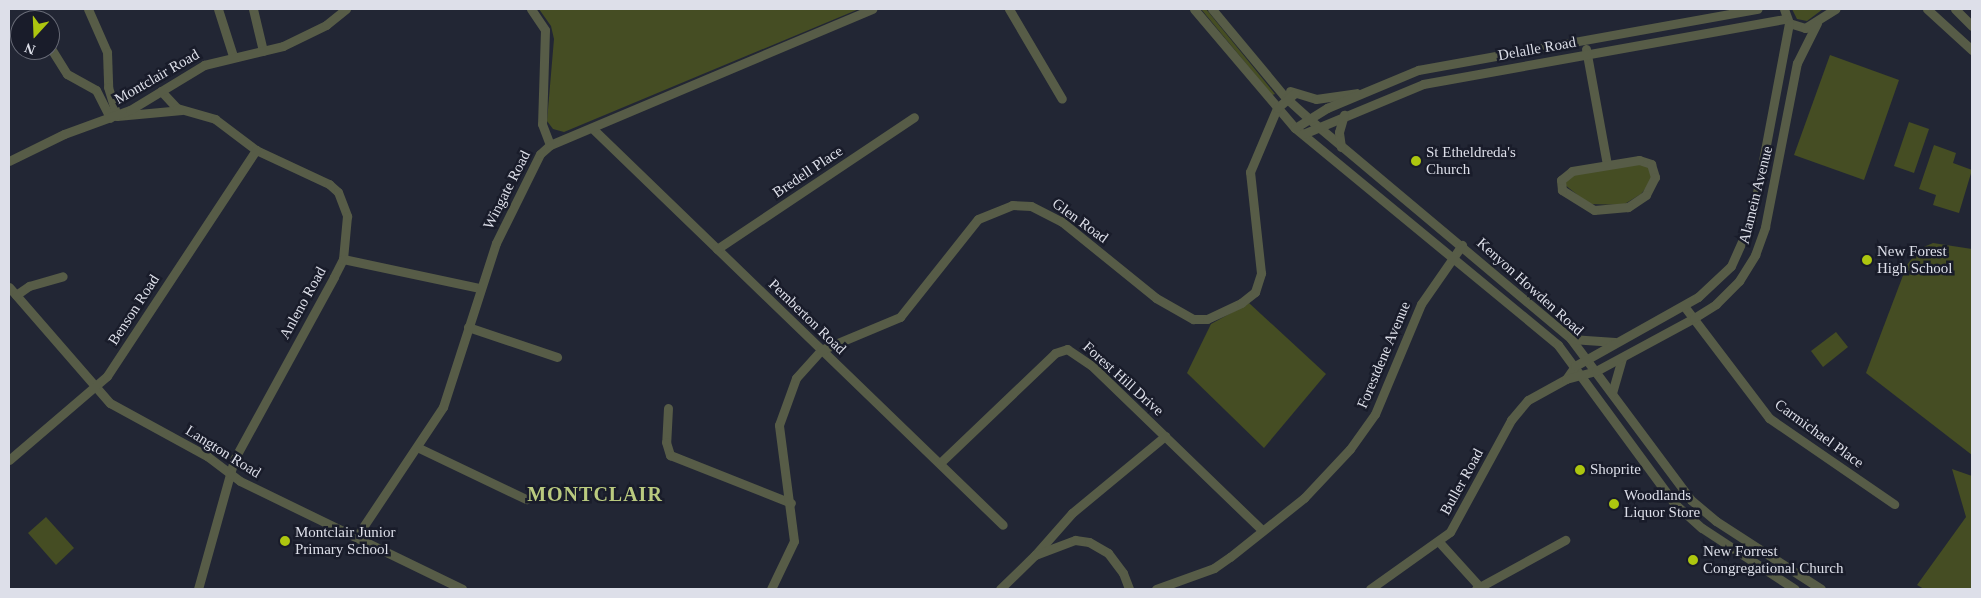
<!DOCTYPE html>
<style>
body{margin:0}
#map{position:relative;width:1981px;height:598px;overflow:hidden;background:#222634;font-family:"Times New Roman",serif}
div>[style]{position:absolute}
[style*='--x']{left:calc(var(--x)*1px);top:calc(var(--y)*1px);width:calc(var(--w)*1px);rotate:calc(var(--a)*1deg)}
.green>*{inset:0;background:#454d23}
.minor>*{height:9px;margin:-4.5px;padding:0 4.5px;transform-origin:4.5px;border-radius:4.5px;background:#575c47}
.dots>*{width:14px;height:14px;translate:-50% -50%;box-sizing:border-box;border:2px solid #191c2a;border-radius:50%}
span{translate:-50% -50%;white-space:nowrap;text-align:center;line-height:1.15;-webkit-text-stroke:5px #191c2a;paint-order:stroke}
.street-label{font-size:15px;color:#dddfe9}
.poi-label{font-size:15px;color:#dddfe9}
.left{translate:0 -50%;text-align:left}
.district-label{font-size:20px;color:#baca7f;font-weight:700;letter-spacing:1px}
.frame{position:absolute;inset:0;border:10px solid #dddfe9;pointer-events:none}
.north{position:absolute;left:10px;top:10px;width:50px;height:50px;box-sizing:border-box;background:#191c2a;border:1px solid #676a76;border-radius:50%;rotate:200deg;font-size:14px;font-weight:700;line-height:20px;text-align:center;color:#dddfe9}
.north::after{content:'';display:block;margin:auto;width:18px;height:22px;background:#adc60f;clip-path:polygon(50% 0,100% 100%,50% 72%,0 100%)}
</style>
<div id="map">
<div class="green">
<div style="clip-path:polygon(539px 9px,859px 9px,564px 132px,553px 129px,547px 121px,554px 39px,551px 26px)"></div>
<div style="clip-path:polygon(1201px 9px,1206px 9px,1275px 94px,1272px 95px)"></div>
<div style="clip-path:polygon(1792px 9px,1823px 9px,1807px 21px,1797px 19px)"></div>
<div style="clip-path:polygon(1830px 55px,1899px 80px,1864px 180px,1794px 155px)"></div>
<div style="clip-path:polygon(1909px 122px,1929px 129px,1914px 173px,1894px 166px)"></div>
<div style="clip-path:polygon(1934px 145px,1956px 153px,1953px 163px,1972px 170px,1959px 213px,1933px 205px,1936px 195px,1919px 189px)"></div>
<div style="clip-path:polygon(1643px 163px,1652px 170px,1651px 182px,1641px 194px,1623px 205px,1589px 204px,1565px 185px,1569px 175px)"></div>
<div style="clip-path:polygon(1933px 243px,1972px 249px,1972px 455px,1866px 373px,1907px 265px,1919px 249px)"></div>
<div style="clip-path:polygon(1249px 303px,1326px 374px,1264px 448px,1187px 373px,1211px 324px)"></div>
<div style="clip-path:polygon(1836px 332px,1848px 347px,1823px 367px,1811px 351px)"></div>
<div style="clip-path:polygon(1952px 469px,1972px 476px,1972px 589px,1924px 589px,1917px 585px,1966px 517px)"></div>
<div style="clip-path:polygon(46px 517px,74px 548px,56px 565px,28px 533px)"></div>
</div>
<div class="minor">
<div style="--x:88;--y:9;--w:47;--a:66.2"></div>
<div style="--x:107;--y:52;--w:35;--a:88"></div>
<div style="--x:108;--y:87;--w:30;--a:73"></div>
<div style="--x:117;--y:116;--w:65;--a:-5.3"></div>
<div style="--x:218;--y:9;--w:49;--a:72.3"></div>
<div style="--x:253;--y:9;--w:43;--a:76.6"></div>
<div style="--x:531;--y:9;--w:25;--a:56"></div>
<div style="--x:545;--y:30;--w:94;--a:91.8"></div>
<div style="--x:542;--y:124;--w:22;--a:69"></div>
<div style="--x:1009;--y:9;--w:104;--a:59.5"></div>
<div style="--x:1194;--y:9;--w:156;--a:49.7"></div>
<div style="--x:1295;--y:128;--w:341;--a:39.5"></div>
<div style="--x:1558;--y:345;--w:197;--a:53.7"></div>
<div style="--x:1675;--y:504;--w:36;--a:42"></div>
<div style="--x:1702;--y:528;--w:111;--a:33.3"></div>
<div style="--x:1212;--y:9;--w:116;--a:50.3"></div>
<div style="--x:1286;--y:98;--w:30;--a:42"></div>
<div style="--x:1308;--y:118;--w:344;--a:40"></div>
<div style="--x:1571;--y:339;--w:201;--a:53.3"></div>
<div style="--x:1691;--y:500;--w:33;--a:40"></div>
<div style="--x:1716;--y:521;--w:125;--a:32.9"></div>
<div style="--x:1784;--y:9;--w:15;--a:70"></div>
<div style="--x:1789;--y:23;--w:17;--a:17"></div>
<div style="--x:1805;--y:28;--w:36;--a:-32"></div>
<div style="--x:1927;--y:9;--w:61;--a:42.3"></div>
<div style="--x:1955;--y:9;--w:24;--a:45"></div>
<div style="--x:50;--y:47;--w:32;--a:58"></div>
<div style="--x:67;--y:74;--w:33;--a:29"></div>
<div style="--x:96;--y:90;--w:31;--a:63"></div>
<div style="--x:1586;--y:49;--w:117;--a:79.7"></div>
<div style="--x:161;--y:91;--w:23;--a:47"></div>
<div style="--x:177;--y:108;--w:40;--a:16"></div>
<div style="--x:215;--y:119;--w:51;--a:37.1"></div>
<div style="--x:256;--y:150;--w:81;--a:25"></div>
<div style="--x:329;--y:184;--w:12;--a:42"></div>
<div style="--x:338;--y:192;--w:26;--a:69"></div>
<div style="--x:347;--y:216;--w:43;--a:95.3"></div>
<div style="--x:343;--y:259;--w:20;--a:117"></div>
<div style="--x:334;--y:277;--w:209;--a:118.7"></div>
<div style="--x:234;--y:460;--w:134;--a:105.6"></div>
<div style="--x:1290;--y:91;--w:27;--a:17"></div>
<div style="--x:1316;--y:99;--w:41;--a:-8.3"></div>
<div style="--x:592;--y:128;--w:571;--a:44.01"></div>
<div style="--x:1295;--y:128;--w:38;--a:-32"></div>
<div style="--x:1327;--y:108;--w:99;--a:-22.7"></div>
<div style="--x:1418;--y:70;--w:345;--a:-10.2"></div>
<div style="--x:1303;--y:134;--w:130;--a:-22.6"></div>
<div style="--x:1423;--y:84;--w:368;--a:-10.2"></div>
<div style="--x:1341;--y:147;--w:15;--a:-98"></div>
<div style="--x:1339;--y:132;--w:18;--a:-74"></div>
<div style="--x:1639;--y:160;--w:13;--a:18"></div>
<div style="--x:1651;--y:164;--w:14;--a:73"></div>
<div style="--x:1655;--y:177;--w:20;--a:117"></div>
<div style="--x:1646;--y:195;--w:22;--a:146"></div>
<div style="--x:1628;--y:207;--w:34;--a:175"></div>
<div style="--x:1594;--y:210;--w:38;--a:-148"></div>
<div style="--x:1562;--y:190;--w:10;--a:-96"></div>
<div style="--x:1561;--y:180;--w:14;--a:-39"></div>
<div style="--x:1572;--y:171;--w:68;--a:-9.3"></div>
<div style="--x:9;--y:161;--w:61;--a:-26.1"></div>
<div style="--x:64;--y:134;--w:70;--a:-20"></div>
<div style="--x:130;--y:110;--w:87;--a:-31.3"></div>
<div style="--x:204;--y:65;--w:81;--a:-13.5"></div>
<div style="--x:283;--y:46;--w:48;--a:-26"></div>
<div style="--x:326;--y:25;--w:26;--a:-39"></div>
<div style="--x:717;--y:249;--w:237;--a:-33.8"></div>
<div style="--x:343;--y:259;--w:140;--a:12"></div>
<div style="--x:9;--y:287;--w:154;--a:49"></div>
<div style="--x:110;--y:403;--w:111;--a:28.7"></div>
<div style="--x:207;--y:456;--w:41;--a:37.1"></div>
<div style="--x:240;--y:481;--w:247;--a:25.9"></div>
<div style="--x:16;--y:295;--w:16;--a:-35"></div>
<div style="--x:29;--y:286;--w:35;--a:-16"></div>
<div style="--x:1684;--y:306;--w:141;--a:52.8"></div>
<div style="--x:1769;--y:418;--w:152;--a:34.5"></div>
<div style="--x:468;--y:327;--w:94;--a:18.6"></div>
<div style="--x:1571;--y:339;--w:44;--a:3.9"></div>
<div style="--x:1566;--y:379;--w:16;--a:-55"></div>
<div style="--x:1575;--y:366;--w:141;--a:-29.3"></div>
<div style="--x:1698;--y:297;--w:45;--a:-43.2"></div>
<div style="--x:1731;--y:266;--w:51;--a:-65.9"></div>
<div style="--x:1752;--y:219;--w:199;--a:-79.3"></div>
<div style="--x:1612;--y:393;--w:37;--a:-74"></div>
<div style="--x:668;--y:408;--w:34;--a:93"></div>
<div style="--x:666;--y:442;--w:14;--a:73"></div>
<div style="--x:670;--y:455;--w:130;--a:21.6"></div>
<div style="--x:419;--y:448;--w:119;--a:25.5"></div>
<div style="--x:9;--y:460;--w:129;--a:-40.6"></div>
<div style="--x:107;--y:376;--w:271;--a:-56.6"></div>
<div style="--x:940;--y:463;--w:159;--a:-43.7"></div>
<div style="--x:1055;--y:353;--w:13;--a:-18"></div>
<div style="--x:1067;--y:349;--w:29;--a:34"></div>
<div style="--x:1091;--y:365;--w:238;--a:44"></div>
<div style="--x:357;--y:536;--w:155;--a:-56.3"></div>
<div style="--x:443;--y:407;--w:172;--a:-72.1"></div>
<div style="--x:496;--y:243;--w:99;--a:-63.7"></div>
<div style="--x:540;--y:154;--w:13;--a:-42"></div>
<div style="--x:550;--y:145;--w:350;--a:-22.9"></div>
<div style="--x:1440;--y:543;--w:58;--a:47.8"></div>
<div style="--x:1035;--y:555;--w:56;--a:-48.6"></div>
<div style="--x:1072;--y:513;--w:121;--a:-39.6"></div>
<div style="--x:771;--y:589;--w:53;--a:-64.4"></div>
<div style="--x:794;--y:541;--w:117;--a:-97.4"></div>
<div style="--x:779;--y:425;--w:50;--a:-70.1"></div>
<div style="--x:796;--y:378;--w:38;--a:-48"></div>
<div style="--x:821;--y:350;--w:86;--a:-22.7"></div>
<div style="--x:900;--y:317;--w:125;--a:-51.5"></div>
<div style="--x:978;--y:219;--w:37;--a:-22"></div>
<div style="--x:1012;--y:205;--w:19;--a:3"></div>
<div style="--x:1031;--y:206;--w:34;--a:27"></div>
<div style="--x:1061;--y:221;--w:122;--a:39"></div>
<div style="--x:1156;--y:298;--w:43;--a:29.6"></div>
<div style="--x:1193;--y:319;--w:14;--a:0"></div>
<div style="--x:1207;--y:319;--w:38;--a:-25"></div>
<div style="--x:1241;--y:303;--w:18;--a:-38"></div>
<div style="--x:1255;--y:292;--w:20;--a:-72"></div>
<div style="--x:1261;--y:273;--w:102;--a:-96.2"></div>
<div style="--x:1250;--y:172;--w:69;--a:-67.1"></div>
<div style="--x:1277;--y:108;--w:23;--a:-40"></div>
<div style="--x:1000;--y:589;--w:49;--a:-44.2"></div>
<div style="--x:1035;--y:555;--w:43;--a:-20.6"></div>
<div style="--x:1075;--y:540;--w:14;--a:8"></div>
<div style="--x:1089;--y:542;--w:22;--a:30"></div>
<div style="--x:1108;--y:553;--w:25;--a:53"></div>
<div style="--x:1123;--y:573;--w:17;--a:69"></div>
<div style="--x:1156;--y:589;--w:62;--a:-19.9"></div>
<div style="--x:1214;--y:568;--w:19;--a:-35"></div>
<div style="--x:1230;--y:557;--w:95;--a:-38.6"></div>
<div style="--x:1304;--y:498;--w:67;--a:-46.8"></div>
<div style="--x:1350;--y:449;--w:43;--a:-54.5"></div>
<div style="--x:1375;--y:414;--w:119;--a:-67.3"></div>
<div style="--x:1421;--y:304;--w:72;--a:-55.2"></div>
<div style="--x:1370;--y:589;--w:98;--a:-35.5"></div>
<div style="--x:1450;--y:532;--w:128;--a:-61.4"></div>
<div style="--x:1511;--y:420;--w:26;--a:-50"></div>
<div style="--x:1528;--y:400;--w:43;--a:-28.9"></div>
<div style="--x:1566;--y:379;--w:31;--a:-15"></div>
<div style="--x:1596;--y:371;--w:111;--a:-28.4"></div>
<div style="--x:1694;--y:318;--w:26;--a:-32"></div>
<div style="--x:1716;--y:304;--w:33;--a:-45"></div>
<div style="--x:1739;--y:281;--w:31;--a:-58"></div>
<div style="--x:1755;--y:255;--w:30;--a:-70"></div>
<div style="--x:1765;--y:227;--w:167;--a:-79"></div>
<div style="--x:1797;--y:63;--w:45;--a:-63.4"></div>
<div style="--x:1476;--y:589;--w:102;--a:-28.8"></div>
</div>
<div class="dots">
<div style="left:1416px;top:161px;background:#adc60f"></div>
<div style="left:1867px;top:260px;background:#adc60f"></div>
<div style="left:1580px;top:470px;background:#adc60f"></div>
<div style="left:1614px;top:504px;background:#adc60f"></div>
<div style="left:285px;top:541px;background:#adc60f"></div>
<div style="left:1693px;top:560px;background:#adc60f"></div>
</div>
<div class="street-label">
<span style="left:1537px;top:49px;rotate:-10deg">Delalle Road</span>
<span style="left:157px;top:77px;rotate:-30deg">Montclair Road</span>
<span style="left:808px;top:172px;rotate:-34deg">Bredell Place</span>
<span style="left:507px;top:190px;rotate:-63deg">Wingate Road</span>
<span style="left:1756px;top:195px;rotate:-76deg">Alamein Avenue</span>
<span style="left:1080px;top:221px;rotate:36deg">Glen Road</span>
<span style="left:1530px;top:287px;rotate:42deg">Kenyon Howden Road</span>
<span style="left:303px;top:303px;rotate:-61deg">Anleno Road</span>
<span style="left:134px;top:310px;rotate:-57deg">Benson Road</span>
<span style="left:807px;top:317px;rotate:44deg">Pemberton Road</span>
<span style="left:1384px;top:355px;rotate:-67deg">Forestdene Avenue</span>
<span style="left:1123px;top:379px;rotate:42deg">Forest Hill Drive</span>
<span style="left:1819px;top:434px;rotate:36deg">Carmichael Place</span>
<span style="left:223px;top:452px;rotate:32deg">Langton Road</span>
<span style="left:1462px;top:482px;rotate:-61deg">Buller Road</span>
</div>
<div class="poi-label">
<span class="left" style="left:1426px;top:161px">St Etheldreda's<br>Church</span>
<span class="left" style="left:1877px;top:260px">New Forest<br>High School</span>
<span class="left" style="left:1590px;top:470px">Shoprite</span>
<span class="left" style="left:1624px;top:504px">Woodlands<br>Liquor Store</span>
<span class="left" style="left:295px;top:541px">Montclair Junior<br>Primary School</span>
<span class="left" style="left:1703px;top:560px">New Forrest<br>Congregational Church</span>
</div>
<div class="district-label">
<span style="left:595px;top:494px">MONTCLAIR</span>
</div>
<div class="frame"></div>
<div class="north">N</div>
</div>
